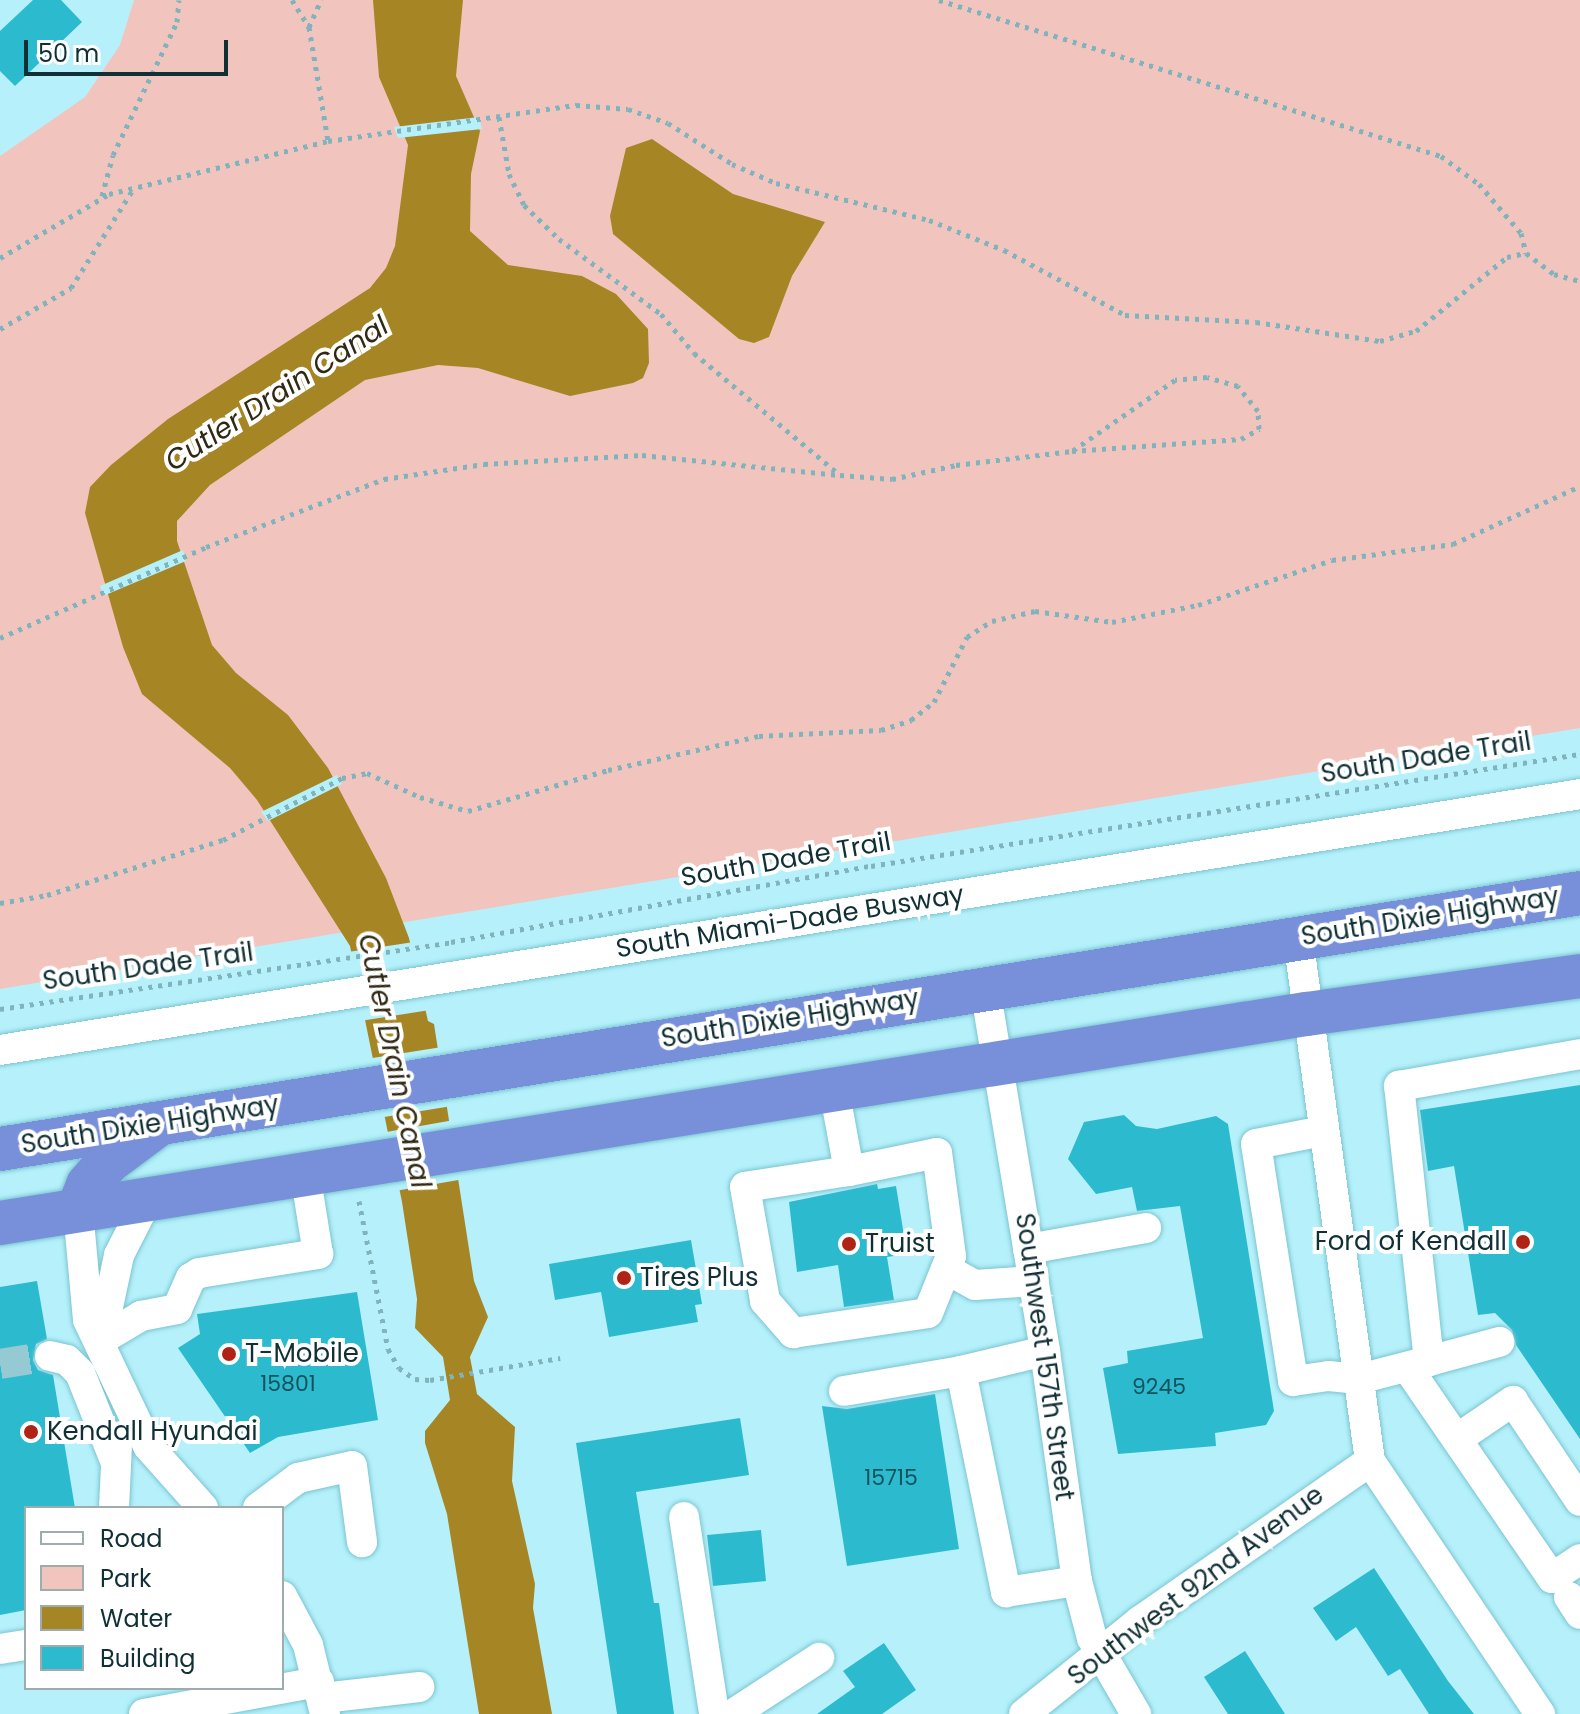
<!DOCTYPE html>
<style>
body{margin:0}
#map{position:relative;width:1580px;height:1714px;overflow:hidden;background:#b6f1fb;font-family:Poppins,sans-serif}
div>[style]{position:absolute}
[style*='--x']{left:calc(var(--x)*1px);top:calc(var(--y)*1px);width:calc(var(--w)*1px);rotate:calc(var(--a)*1deg)}
.green>*{inset:0;background:#f1c5bd}
.water>*{inset:0;background:#a68624}
.pier>*{inset:0;background:#b6f1fb}
.building>*{inset:0;background:#2cbacf}
.minor-tunnel>*{height:30px;margin-top:-15px;transform-origin:0;background:repeating-linear-gradient(90deg,#95cad3 0 30px,transparent 0 45px)}
.path>*{height:5px;margin-top:-2.5px;transform-origin:0;background:repeating-linear-gradient(90deg,#81b3bc 0 4px,transparent 0 10px)}
.roads{filter:drop-shadow(0 0 2px #7bc5d2) drop-shadow(0 0 2px #7bc5d2)}
.minor>*{height:30px;margin:-15px;padding:0 15px;transform-origin:15px;border-radius:15px;background:#fff}
.highway>*{height:44px;margin:-22px;padding:0 22px;transform-origin:22px;border-radius:22px;background:#788fd9}
.dots>*{width:22px;height:22px;translate:-50% -50%;box-sizing:border-box;border:4px solid #fff;border-radius:50%}
span{translate:-50% -50%;white-space:nowrap;text-align:center;line-height:1.15;-webkit-text-stroke:8px #fff;paint-order:stroke}
.number-label{font-size:22px;color:#17525c}
.number-label span{-webkit-text-stroke-width:0}
.street-label{font-size:26px;color:#103035}
.poi-label{font-size:26px;color:#103035}
.right{translate:-100% -50%;text-align:right}
.left{translate:0 -50%;text-align:left}
.water-label{font-size:28px;color:#302914;font-style:italic}
.legend{position:absolute;left:24px;top:1506px;width:260px;height:184px;box-sizing:border-box;background:#fff;border:2px solid #9facae;margin:0;padding:10px 14px;list-style:none;font-size:24px;color:#103035}
.legend li{display:flex;align-items:center;gap:16px;height:40px}
.legend b{width:40px;border:2px solid #9facae}
.scale{position:absolute;left:24px;top:40px;width:204px;height:36px;box-sizing:border-box;border:4px solid #103035;border-top:0;padding-left:10px;font-size:24px;line-height:28px;white-space:nowrap;color:#103035;-webkit-text-stroke:6px #fff;paint-order:stroke}
</style>
<div id="map">
<div class="green">
<div style="clip-path:polygon(134px 0,1580px 0,1580px 728px,0 989px,0 156px,85px 97px,120px 45px)"></div>
</div>
<div class="water">
<div style="clip-path:polygon(373px 0,463px 0,456px 76px,480px 131px,471px 174px,470px 231px,508px 265px,582px 276px,616px 294px,648px 329px,649px 363px,643px 378px,633px 383px,570px 396px,478px 368px,438px 365px,365px 380px,210px 485px,177px 521px,177px 541px,212px 645px,236px 673px,288px 715px,328px 768px,386px 878px,409px 938px,428px 1021px,434px 1024px,474px 1281px,488px 1317px,470px 1357px,477px 1394px,515px 1427px,512px 1481px,535px 1584px,533px 1608px,552px 1714px,479px 1714px,447px 1514px,425px 1443px,425px 1431px,450px 1400px,443px 1357px,415px 1328px,417px 1299px,402px 1202px,350px 946px,257px 800px,230px 768px,142px 694px,123px 647px,85px 513px,90px 487px,111px 465px,168px 419px,370px 288px,386px 268px,395px 246px,408px 145px,379px 77px)"></div>
<div style="clip-path:polygon(652px 139px,733px 194px,825px 222px,792px 276px,769px 337px,754px 343px,739px 339px,613px 234px,610px 216px,626px 148px)"></div>
</div>
<div class="pier">
<div style="clip-path:polygon(479px 117px,482px 129px,398px 138px,394px 127px)"></div>
<div style="clip-path:polygon(183px 550px,186px 561px,103px 596px,100px 586px)"></div>
<div style="clip-path:polygon(337px 775px,342px 784px,268px 821px,261px 812px)"></div>
<div style="clip-path:polygon(414px 942px,430px 1010px,360px 1021px,348px 952px)"></div>
<div style="clip-path:polygon(442px 1047px,452px 1106px,378px 1118px,366px 1059px)"></div>
<div style="clip-path:polygon(454px 1120px,464px 1179px,395px 1191px,381px 1133px)"></div>
</div>
<div class="building">
<div style="clip-path:polygon(33px 0,61px 0,82px 22px,15px 86px,0 71px,0 31px)"></div>
<div style="clip-path:polygon(1580px 1085px,1580px 1439px,1516px 1345px,1512px 1330px,1495px 1313px,1478px 1315px,1454px 1166px,1428px 1171px,1420px 1110px)"></div>
<div style="clip-path:polygon(1124px 1115px,1136px 1126px,1157px 1129px,1216px 1116px,1228px 1124px,1274px 1411px,1266px 1425px,1215px 1433px,1216px 1446px,1118px 1454px,1103px 1368px,1128px 1363px,1127px 1351px,1203px 1338px,1180px 1206px,1137px 1211px,1132px 1187px,1096px 1194px,1068px 1159px,1084px 1122px)"></div>
<div style="clip-path:polygon(877px 1184px,878px 1189px,896px 1186px,907px 1254px,887px 1257px,894px 1300px,844px 1307px,838px 1265px,797px 1272px,789px 1202px)"></div>
<div style="clip-path:polygon(691px 1240px,702px 1304px,695px 1305px,698px 1322px,609px 1337px,601px 1292px,555px 1300px,549px 1264px)"></div>
<div style="clip-path:polygon(37px 1281px,47px 1339px,36px 1344px,33px 1360px,38px 1370px,53px 1375px,75px 1508px,26px 1508px,26px 1610px,0 1615px,0 1287px)"></div>
<div style="clip-path:polygon(357px 1292px,378px 1420px,278px 1437px,250px 1453px,178px 1348px,200px 1334px,197px 1314px)"></div>
<div style="clip-path:polygon(935px 1394px,959px 1549px,847px 1566px,822px 1406px,847px 1409px)"></div>
<div style="clip-path:polygon(740px 1418px,749px 1475px,636px 1492px,654px 1603px,659px 1603px,674px 1714px,617px 1714px,576px 1443px)"></div>
<div style="clip-path:polygon(761px 1530px,766px 1581px,713px 1586px,707px 1535px)"></div>
<div style="clip-path:polygon(1374px 1568px,1448px 1681px,1474px 1714px,1429px 1714px,1400px 1669px,1388px 1676px,1356px 1627px,1336px 1641px,1313px 1608px)"></div>
<div style="clip-path:polygon(884px 1643px,916px 1690px,882px 1714px,817px 1714px,855px 1687px,843px 1671px)"></div>
<div style="clip-path:polygon(1245px 1651px,1285px 1714px,1228px 1714px,1204px 1677px)"></div>
</div>
<div class="minor-tunnel">
<div style="--x:0;--y:1364;--w:51;--a:-9.1"></div>
</div>
<div class="path">
<div style="--x:292;--y:0;--w:32;--a:58"></div>
<div style="--x:309;--y:27;--w:116;--a:80.5"></div>
<div style="--x:939;--y:0;--w:526;--a:17.26"></div>
<div style="--x:1441;--y:156;--w:47;--a:36.4"></div>
<div style="--x:1479;--y:184;--w:65;--a:49.4"></div>
<div style="--x:1521;--y:233;--w:21;--a:76"></div>
<div style="--x:309;--y:27;--w:30;--a:-66"></div>
<div style="--x:499;--y:117;--w:58;--a:80"></div>
<div style="--x:509;--y:174;--w:34;--a:64"></div>
<div style="--x:524;--y:205;--w:49;--a:44.2"></div>
<div style="--x:559;--y:239;--w:127;--a:36.3"></div>
<div style="--x:661;--y:314;--w:51;--a:49.8"></div>
<div style="--x:694;--y:353;--w:190;--a:39.9"></div>
<div style="--x:840;--y:475;--w:52;--a:4.4"></div>
<div style="--x:892;--y:479;--w:66;--a:-12.3"></div>
<div style="--x:956;--y:465;--w:117;--a:-6.9"></div>
<div style="--x:1072;--y:451;--w:169;--a:-4.1"></div>
<div style="--x:1241;--y:439;--w:21;--a:-29"></div>
<div style="--x:1259;--y:429;--w:18;--a:-93"></div>
<div style="--x:1258;--y:411;--w:32;--a:-129"></div>
<div style="--x:1238;--y:386;--w:32;--a:-164"></div>
<div style="--x:1207;--y:377;--w:32;--a:175"></div>
<div style="--x:1175;--y:380;--w:125;--a:145.4"></div>
<div style="--x:102;--y:196;--w:42;--a:-75"></div>
<div style="--x:113;--y:155;--w:148;--a:-64.3"></div>
<div style="--x:177;--y:22;--w:22;--a:-85"></div>
<div style="--x:0;--y:258;--w:126;--a:-30.4"></div>
<div style="--x:109;--y:194;--w:225;--a:-13.6"></div>
<div style="--x:328;--y:141;--w:251;--a:-8.3"></div>
<div style="--x:576;--y:105;--w:52;--a:4.4"></div>
<div style="--x:628;--y:109;--w:42;--a:19.3"></div>
<div style="--x:668;--y:123;--w:76;--a:32.6"></div>
<div style="--x:732;--y:164;--w:48;--a:23.4"></div>
<div style="--x:776;--y:183;--w:157;--a:13.6"></div>
<div style="--x:929;--y:220;--w:81;--a:21.8"></div>
<div style="--x:1004;--y:250;--w:137;--a:28.2"></div>
<div style="--x:1125;--y:315;--w:131;--a:3.1"></div>
<div style="--x:1256;--y:322;--w:125;--a:8.7"></div>
<div style="--x:1380;--y:341;--w:37;--a:-16"></div>
<div style="--x:1416;--y:331;--w:117;--a:-39.1"></div>
<div style="--x:1507;--y:257;--w:19;--a:-12"></div>
<div style="--x:1526;--y:253;--w:35;--a:37"></div>
<div style="--x:1554;--y:274;--w:27;--a:15"></div>
<div style="--x:0;--y:329;--w:82;--a:-30"></div>
<div style="--x:71;--y:288;--w:115;--a:-57.8"></div>
<div style="--x:0;--y:638;--w:225;--a:-23.8"></div>
<div style="--x:206;--y:547;--w:191;--a:-20.9"></div>
<div style="--x:384;--y:479;--w:101;--a:-8.5"></div>
<div style="--x:484;--y:464;--w:158;--a:-3.3"></div>
<div style="--x:642;--y:455;--w:198;--a:5.8"></div>
<div style="--x:0;--y:903;--w:48;--a:-9.7"></div>
<div style="--x:47;--y:895;--w:184;--a:-17.4"></div>
<div style="--x:223;--y:840;--w:134;--a:-27.5"></div>
<div style="--x:342;--y:778;--w:25;--a:-11"></div>
<div style="--x:367;--y:773;--w:58;--a:24.4"></div>
<div style="--x:420;--y:797;--w:50;--a:16.3"></div>
<div style="--x:468;--y:811;--w:146;--a:-16.3"></div>
<div style="--x:608;--y:770;--w:155;--a:-12.7"></div>
<div style="--x:759;--y:736;--w:122;--a:-2.8"></div>
<div style="--x:881;--y:730;--w:32;--a:-18"></div>
<div style="--x:911;--y:720;--w:29;--a:-38"></div>
<div style="--x:934;--y:702;--w:73;--a:-63.1"></div>
<div style="--x:967;--y:637;--w:30;--a:-33"></div>
<div style="--x:992;--y:621;--w:44;--a:-13.1"></div>
<div style="--x:1035;--y:611;--w:78;--a:8.1"></div>
<div style="--x:1112;--y:622;--w:88;--a:-11.2"></div>
<div style="--x:1198;--y:605;--w:141;--a:-18.6"></div>
<div style="--x:1332;--y:560;--w:122;--a:-7.5"></div>
<div style="--x:1453;--y:544;--w:140;--a:-24.5"></div>
<div style="--x:0;--y:1009;--w:456;--a:-8.4"></div>
<div style="--x:451;--y:942;--w:427;--a:-10.3"></div>
<div style="--x:871;--y:866;--w:718;--a:-8.98"></div>
<div style="--x:359;--y:1201;--w:151;--a:78.9"></div>
<div style="--x:388;--y:1349;--w:22;--a:60"></div>
<div style="--x:399;--y:1368;--w:19;--a:35"></div>
<div style="--x:415;--y:1379;--w:15;--a:4"></div>
<div style="--x:430;--y:1380;--w:132;--a:-9.6"></div>
</div>
<div class="roads">
<div class="minor">
<div style="--x:1298;--y:938;--w:528;--a:82.16"></div>
<div style="--x:1370;--y:1461;--w:305;--a:56.1"></div>
<div style="--x:985;--y:988;--w:368;--a:80.6"></div>
<div style="--x:1045;--y:1351;--w:232;--a:82.1"></div>
<div style="--x:1077;--y:1581;--w:59;--a:75.3"></div>
<div style="--x:1092;--y:1638;--w:88;--a:59.9"></div>
<div style="--x:0;--y:1050;--w:1601;--a:-9.2"></div>
<div style="--x:834;--y:1089;--w:83;--a:79.6"></div>
<div style="--x:849;--y:1171;--w:105;--a:171.3"></div>
<div style="--x:745;--y:1187;--w:116;--a:80"></div>
<div style="--x:765;--y:1301;--w:43;--a:48.8"></div>
<div style="--x:793;--y:1333;--w:136;--a:-8.4"></div>
<div style="--x:928;--y:1313;--w:61;--a:-68"></div>
<div style="--x:951;--y:1256;--w:104;--a:-97.7"></div>
<div style="--x:937;--y:1153;--w:90;--a:168.4"></div>
<div style="--x:1323;--y:1131;--w:68;--a:169"></div>
<div style="--x:1256;--y:1144;--w:240;--a:81.1"></div>
<div style="--x:1293;--y:1381;--w:36;--a:-8"></div>
<div style="--x:1329;--y:1376;--w:30;--a:6"></div>
<div style="--x:1359;--y:1379;--w:72;--a:-14.4"></div>
<div style="--x:1429;--y:1361;--w:277;--a:-96.2"></div>
<div style="--x:1399;--y:1086;--w:184;--a:-10"></div>
<div style="--x:78;--y:1210;--w:110;--a:84.8"></div>
<div style="--x:88;--y:1320;--w:140;--a:64.5"></div>
<div style="--x:148;--y:1446;--w:83;--a:48.4"></div>
<div style="--x:1028;--y:1249;--w:120;--a:-10.1"></div>
<div style="--x:946;--y:1269;--w:33;--a:29"></div>
<div style="--x:975;--y:1285;--w:59;--a:-3.9"></div>
<div style="--x:101;--y:1340;--w:47;--a:-31"></div>
<div style="--x:141;--y:1316;--w:37;--a:-11"></div>
<div style="--x:177;--y:1309;--w:34;--a:-66"></div>
<div style="--x:191;--y:1278;--w:9;--a:-32"></div>
<div style="--x:199;--y:1273;--w:121;--a:-9.1"></div>
<div style="--x:318;--y:1254;--w:82;--a:-99.1"></div>
<div style="--x:101;--y:1340;--w:87;--a:-78"></div>
<div style="--x:119;--y:1255;--w:64;--a:-63"></div>
<div style="--x:1045;--y:1351;--w:86;--a:166.6"></div>
<div style="--x:961;--y:1371;--w:226;--a:78.5"></div>
<div style="--x:1006;--y:1592;--w:72;--a:-8.8"></div>
<div style="--x:50;--y:1356;--w:17;--a:13"></div>
<div style="--x:67;--y:1360;--w:18;--a:45"></div>
<div style="--x:80;--y:1373;--w:97;--a:68.2"></div>
<div style="--x:1429;--y:1361;--w:73;--a:-15.2"></div>
<div style="--x:1407;--y:1367;--w:256;--a:55.5"></div>
<div style="--x:1552;--y:1578;--w:34;--a:-34"></div>
<div style="--x:844;--y:1391;--w:119;--a:-9.7"></div>
<div style="--x:1457;--y:1439;--w:68;--a:-34.2"></div>
<div style="--x:1513;--y:1401;--w:120;--a:56.2"></div>
<div style="--x:114;--y:1508;--w:63;--a:-87.3"></div>
<div style="--x:258;--y:1508;--w:50;--a:-36.9"></div>
<div style="--x:298;--y:1478;--w:55;--a:-12.5"></div>
<div style="--x:352;--y:1466;--w:77;--a:82.5"></div>
<div style="--x:684;--y:1517;--w:199;--a:81.3"></div>
<div style="--x:282;--y:1596;--w:55;--a:62"></div>
<div style="--x:308;--y:1645;--w:71;--a:76.2"></div>
<div style="--x:1569;--y:1597;--w:20;--a:57"></div>
<div style="--x:0;--y:1649;--w:26;--a:-9"></div>
<div style="--x:323;--y:1698;--w:97;--a:-6.5"></div>
<div style="--x:144;--y:1714;--w:178;--a:-10.4"></div>
<div style="--x:733;--y:1714;--w:103;--a:-33.1"></div>
<div style="--x:1024;--y:1714;--w:149;--a:-38.7"></div>
<div style="--x:1140;--y:1621;--w:280;--a:-34.8"></div>
</div>
<div class="highway">
<div style="--x:0;--y:1149;--w:1601;--a:-9.2"></div>
<div style="--x:78;--y:1210;--w:27;--a:-68"></div>
<div style="--x:88;--y:1185;--w:32;--a:-49"></div>
<div style="--x:109;--y:1161;--w:59;--a:-36.7"></div>
<div style="--x:0;--y:1223;--w:1324;--a:-9.09"></div>
<div style="--x:1307;--y:1014;--w:276;--a:-7.9"></div>
</div>
</div>
<div class="dots">
<div style="left:1523px;top:1242px;background:#b12315"></div>
<div style="left:849px;top:1244px;background:#b12315"></div>
<div style="left:624px;top:1278px;background:#b12315"></div>
<div style="left:229px;top:1354px;background:#b12315"></div>
<div style="left:31px;top:1432px;background:#b12315"></div>
</div>
<div class="number-label">
<span style="left:288px;top:1384px">15801</span>
<span style="left:1159px;top:1387px">9245</span>
<span style="left:891px;top:1478px">15715</span>
</div>
<div class="street-label">
<span style="left:1426px;top:758px;rotate:-9deg">South Dade Trail</span>
<span style="left:786px;top:860px;rotate:-10deg">South Dade Trail</span>
<span style="left:1430px;top:917px;rotate:-9deg">South Dixie Highway</span>
<span style="left:790px;top:922px;rotate:-9deg">South Miami-Dade Busway</span>
<span style="left:148px;top:967px;rotate:-8deg">South Dade Trail</span>
<span style="left:790px;top:1019px;rotate:-9deg">South Dixie Highway</span>
<span style="left:150px;top:1125px;rotate:-9deg">South Dixie Highway</span>
<span style="left:1044px;top:1357px;rotate:82deg">Southwest 157th Street</span>
<span style="left:1196px;top:1586px;rotate:-37deg">Southwest 92nd Avenue</span>
</div>
<div class="poi-label">
<span class="right" style="left:1507px;top:1242px">Ford of Kendall</span>
<span class="left" style="left:865px;top:1244px">Truist</span>
<span class="left" style="left:640px;top:1278px">Tires Plus</span>
<span class="left" style="left:245px;top:1354px">T-Mobile</span>
<span class="left" style="left:47px;top:1432px">Kendall Hyundai</span>
</div>
<div class="water-label">
<span style="left:277px;top:394px;rotate:-33deg">Cutler Drain Canal</span>
<span style="left:394px;top:1061px;rotate:78deg">Cutler Drain Canal</span>
</div>
<ul class="legend">
<li><b style="height:10px;background:#fff"></b>Road</li>
<li><b style="height:22px;background:#f1c5bd"></b>Park</li>
<li><b style="height:22px;background:#a68624"></b>Water</li>
<li><b style="height:22px;background:#2cbacf"></b>Building</li>
</ul>
<div class="scale">50 m</div>
</div>
